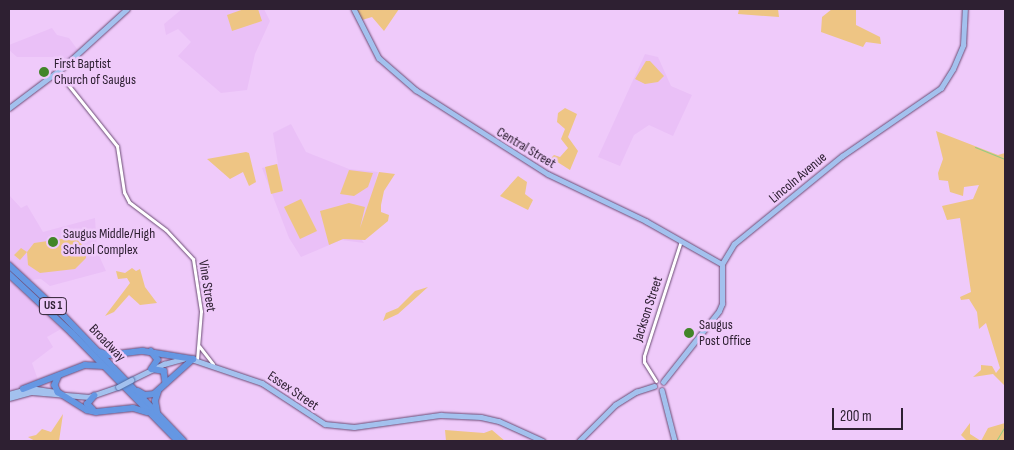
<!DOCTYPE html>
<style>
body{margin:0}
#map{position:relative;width:1014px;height:450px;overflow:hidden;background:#efcafa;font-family:"Sofia Sans Condensed",sans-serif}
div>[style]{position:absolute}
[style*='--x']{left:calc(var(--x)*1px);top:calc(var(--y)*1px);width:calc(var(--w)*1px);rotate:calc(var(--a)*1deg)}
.built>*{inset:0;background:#eac0f7}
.green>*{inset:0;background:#eec584}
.stream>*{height:1px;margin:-0.5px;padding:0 0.5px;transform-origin:0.5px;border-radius:0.5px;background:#93ca82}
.roads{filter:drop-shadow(0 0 1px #6d4c76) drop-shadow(0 0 1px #6d4c76)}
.minor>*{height:3px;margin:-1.5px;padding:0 1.5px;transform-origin:1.5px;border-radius:1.5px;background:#fff}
.major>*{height:4.5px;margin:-2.25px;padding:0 2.25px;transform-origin:2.25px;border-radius:2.25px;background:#a3c1ee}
.highway>*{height:5.5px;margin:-2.75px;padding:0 2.75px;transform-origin:2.75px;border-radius:2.75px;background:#6597e3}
.bridges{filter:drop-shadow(0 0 1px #526da5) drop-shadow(0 0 1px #526da5)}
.major-bridge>*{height:4.5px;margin:-2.25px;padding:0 2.25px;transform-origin:2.25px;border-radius:2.25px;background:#a3c1ee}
.dots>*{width:14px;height:14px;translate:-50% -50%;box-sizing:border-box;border:2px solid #efcafa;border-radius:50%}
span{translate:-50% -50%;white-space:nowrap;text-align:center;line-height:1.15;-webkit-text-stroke:5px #efcafa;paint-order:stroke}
.shield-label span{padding:1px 4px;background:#efcafa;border:1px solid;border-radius:4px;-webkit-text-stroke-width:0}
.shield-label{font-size:12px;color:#2e2032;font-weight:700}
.poi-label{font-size:14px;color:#2e2032}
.left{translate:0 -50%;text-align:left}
.street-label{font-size:14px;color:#2e2032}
.frame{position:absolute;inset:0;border:10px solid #2e2032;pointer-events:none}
.scale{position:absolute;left:832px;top:408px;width:71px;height:22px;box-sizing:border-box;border:2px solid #2e2032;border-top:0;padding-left:6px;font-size:15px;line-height:18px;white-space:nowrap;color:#2e2032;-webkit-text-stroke:4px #efcafa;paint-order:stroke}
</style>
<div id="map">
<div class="built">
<div style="clip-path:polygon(182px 9px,264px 9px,270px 21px,255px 54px,247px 90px,221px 93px,178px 56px,191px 42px,178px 29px,166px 35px,164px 24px)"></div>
<div style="clip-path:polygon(52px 28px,57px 35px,69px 38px,80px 53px,66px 64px,61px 57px,17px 57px,9px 50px,9px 45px)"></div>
<div style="clip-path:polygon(645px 54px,658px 57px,671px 86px,692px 95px,673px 136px,649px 125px,634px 135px,620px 166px,598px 157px)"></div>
<div style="clip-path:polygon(291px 124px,306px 152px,349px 169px,378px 172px,361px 239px,364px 243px,341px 240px,301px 257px,289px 238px,262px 168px,278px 164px,273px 133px)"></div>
<div style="clip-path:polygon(9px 195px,21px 208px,27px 205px,43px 232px,95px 218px,97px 251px,106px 271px,50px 286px,41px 279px,30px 280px,9px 261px)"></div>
<div style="clip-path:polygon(9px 280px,61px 329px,47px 337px,53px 347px,32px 363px,38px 380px,9px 392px)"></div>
</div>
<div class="green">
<div style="clip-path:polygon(244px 9px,258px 9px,262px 21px,232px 31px,227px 15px)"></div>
<div style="clip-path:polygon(356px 9px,399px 9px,384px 31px,372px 17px,362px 20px)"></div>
<div style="clip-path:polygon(739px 9px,778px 9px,779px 17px,738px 14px)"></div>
<div style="clip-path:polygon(832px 9px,856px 9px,856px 25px,880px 37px,881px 44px,866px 42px,863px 47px,821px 32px,822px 17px)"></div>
<div style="clip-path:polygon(646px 61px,650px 61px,664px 76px,658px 82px,645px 84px,635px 79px)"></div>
<div style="clip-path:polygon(565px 108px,577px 114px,568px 137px,578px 151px,570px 170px,551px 158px,554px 155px,560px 157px,568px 148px,561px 139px,565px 129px,557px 122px,558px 113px)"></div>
<div style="clip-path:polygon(936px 131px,998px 155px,1005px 153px,1005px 386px,993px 374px,973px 377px,981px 370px,981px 365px,992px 366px,996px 373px,1000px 368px,986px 323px,979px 329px,977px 312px,969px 299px,961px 300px,960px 297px,971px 292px,960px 218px,947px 220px,942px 206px,973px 199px,979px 185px,964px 187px,963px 196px,950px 192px,948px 181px,939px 180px,938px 173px,943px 159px)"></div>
<div style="clip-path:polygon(246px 152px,249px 153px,256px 182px,249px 186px,243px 172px,230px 179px,207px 159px)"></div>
<div style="clip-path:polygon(277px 164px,283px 191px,271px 194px,265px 167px)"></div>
<div style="clip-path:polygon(349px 170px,373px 173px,368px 187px,354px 196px,340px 194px)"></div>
<div style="clip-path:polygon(379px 172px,395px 174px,384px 191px,381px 205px,381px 212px,389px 215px,388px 221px,365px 240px,343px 239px,329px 245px,320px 211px,349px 203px,365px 207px,360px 228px)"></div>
<div style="clip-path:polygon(518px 176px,527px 182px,525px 194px,533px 200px,528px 210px,500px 196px)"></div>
<div style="clip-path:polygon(301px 199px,317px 231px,300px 239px,284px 207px)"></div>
<div style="clip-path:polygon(82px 236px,78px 240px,85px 248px,86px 258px,75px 269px,40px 273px,28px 265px,27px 252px,20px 260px,14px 255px,21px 248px,27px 252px,34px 243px)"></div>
<div style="clip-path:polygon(132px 268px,136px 271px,140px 269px,145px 287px,157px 303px,140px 305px,129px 295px,114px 312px,105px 316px,130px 283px,127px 278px,118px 279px,116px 271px,125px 273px)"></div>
<div style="clip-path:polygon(428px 287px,398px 314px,383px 321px,386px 313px,398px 308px,415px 291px)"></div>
<div style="clip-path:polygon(63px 414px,59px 441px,35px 441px,28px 437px,36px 435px,42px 429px,51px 432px)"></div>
<div style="clip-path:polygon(970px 423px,970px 434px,981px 441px,988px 428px,1005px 423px,1005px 441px,967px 441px,961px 435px)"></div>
<div style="clip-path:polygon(445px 430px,484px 433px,492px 430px,505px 441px,446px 441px)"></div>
</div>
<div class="stream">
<div style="--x:975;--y:147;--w:32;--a:22"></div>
<div style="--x:996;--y:441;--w:17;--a:-59"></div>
</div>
<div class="roads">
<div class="minor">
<div style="--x:58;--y:72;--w:95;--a:51.4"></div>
<div style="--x:117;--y:146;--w:47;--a:81.3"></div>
<div style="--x:124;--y:192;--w:11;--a:63"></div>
<div style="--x:129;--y:202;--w:46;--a:37.1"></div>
<div style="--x:166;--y:230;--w:40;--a:47"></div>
<div style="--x:193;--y:259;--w:53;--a:81.3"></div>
<div style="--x:201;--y:311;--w:49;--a:94.7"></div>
<div style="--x:199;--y:346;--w:23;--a:52"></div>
<div style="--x:656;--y:381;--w:22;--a:-122"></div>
<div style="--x:644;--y:362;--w:6;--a:-90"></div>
<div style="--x:644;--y:356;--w:121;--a:-72.2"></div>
</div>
<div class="major">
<div style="--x:354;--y:9;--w:55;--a:63"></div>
<div style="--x:379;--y:58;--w:49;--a:40.9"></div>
<div style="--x:416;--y:90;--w:156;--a:32.5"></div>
<div style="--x:548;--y:174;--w:109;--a:25.6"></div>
<div style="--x:646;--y:221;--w:87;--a:29.5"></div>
<div style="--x:9;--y:108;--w:65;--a:-36.9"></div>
<div style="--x:61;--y:69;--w:89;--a:-42.3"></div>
<div style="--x:191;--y:359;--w:75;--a:18.7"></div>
<div style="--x:262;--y:383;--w:75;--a:33.1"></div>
<div style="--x:325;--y:424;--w:29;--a:6"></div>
<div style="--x:354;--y:427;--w:88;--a:-7.9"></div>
<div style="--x:441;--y:415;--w:40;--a:2.9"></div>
<div style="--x:481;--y:417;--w:18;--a:13"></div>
<div style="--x:499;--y:421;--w:48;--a:24.4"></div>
<div style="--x:131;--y:380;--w:37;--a:-26"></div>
<div style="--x:164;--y:364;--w:20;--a:-15"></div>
<div style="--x:663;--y:382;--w:90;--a:-51.7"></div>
<div style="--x:719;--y:311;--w:8;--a:-67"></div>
<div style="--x:722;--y:304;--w:40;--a:-90"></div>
<div style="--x:722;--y:264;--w:23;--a:-59"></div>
<div style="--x:734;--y:244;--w:139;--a:-39.2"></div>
<div style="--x:842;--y:156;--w:120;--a:-34.5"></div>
<div style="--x:941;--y:88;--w:22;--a:-58"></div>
<div style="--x:953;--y:69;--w:26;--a:-67"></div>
<div style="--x:963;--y:45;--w:36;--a:-87"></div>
<div style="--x:662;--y:390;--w:53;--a:75.7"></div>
<div style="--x:9;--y:394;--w:22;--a:-16"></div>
<div style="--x:30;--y:388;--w:24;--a:9"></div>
<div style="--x:9;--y:398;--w:24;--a:-15"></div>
<div style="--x:32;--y:392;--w:57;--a:5"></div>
<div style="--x:89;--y:397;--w:31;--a:-19"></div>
<div style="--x:579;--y:441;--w:51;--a:-45"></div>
<div style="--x:615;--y:405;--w:25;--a:-32"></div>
<div style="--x:636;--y:392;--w:19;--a:-18"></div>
</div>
<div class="highway">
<div style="--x:9;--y:265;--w:75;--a:42.8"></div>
<div style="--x:64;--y:316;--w:173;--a:46.2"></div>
<div style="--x:9;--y:274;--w:86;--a:43.1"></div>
<div style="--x:72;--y:333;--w:151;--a:45.5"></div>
<div style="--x:151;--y:351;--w:11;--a:52"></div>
<div style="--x:158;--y:360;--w:11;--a:124"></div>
<div style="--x:100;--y:352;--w:9;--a:18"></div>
<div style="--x:109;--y:355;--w:34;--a:-7"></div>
<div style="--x:143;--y:351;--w:51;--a:9.1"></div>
<div style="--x:152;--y:369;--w:12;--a:9"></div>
<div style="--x:164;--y:371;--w:12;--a:81"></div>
<div style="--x:59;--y:376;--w:10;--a:114"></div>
<div style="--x:55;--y:385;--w:8;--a:67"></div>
<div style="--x:58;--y:392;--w:34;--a:32"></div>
<div style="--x:87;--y:410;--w:9;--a:13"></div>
<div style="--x:96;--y:412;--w:37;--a:-6"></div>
<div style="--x:133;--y:408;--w:15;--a:16"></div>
<div style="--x:23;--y:389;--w:66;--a:-21.2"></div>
<div style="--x:85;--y:365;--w:18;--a:3"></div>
<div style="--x:138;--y:391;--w:8;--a:30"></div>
<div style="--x:145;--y:395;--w:9;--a:-6"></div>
<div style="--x:154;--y:394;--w:52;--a:-41.9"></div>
<div style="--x:93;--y:410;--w:8;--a:-135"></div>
<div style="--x:87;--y:404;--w:11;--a:-49"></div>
<div style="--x:157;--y:412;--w:11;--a:-100"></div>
<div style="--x:155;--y:401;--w:9;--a:-72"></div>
</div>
</div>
<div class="bridges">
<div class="major-bridge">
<div style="--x:118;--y:387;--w:15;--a:-28"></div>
</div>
</div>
<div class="dots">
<div style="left:44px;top:72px;background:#428528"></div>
<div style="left:53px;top:242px;background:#428528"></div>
<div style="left:689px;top:333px;background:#428528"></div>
</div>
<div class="shield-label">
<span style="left:53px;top:306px">US 1</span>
</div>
<div class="poi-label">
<span class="left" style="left:54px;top:72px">First Baptist<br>Church of Saugus</span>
<span class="left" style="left:63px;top:242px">Saugus Middle/High<br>School Complex</span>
<span class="left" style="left:699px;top:333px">Saugus<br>Post Office</span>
</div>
<div class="street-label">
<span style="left:526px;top:148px;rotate:31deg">Central Street</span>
<span style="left:798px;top:178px;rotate:-40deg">Lincoln Avenue</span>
<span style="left:207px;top:286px;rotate:81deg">Vine Street</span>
<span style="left:648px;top:309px;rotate:-72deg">Jackson Street</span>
<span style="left:107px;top:343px;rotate:46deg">Broadway</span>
<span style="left:293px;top:391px;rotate:34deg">Essex Street</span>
</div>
<div class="frame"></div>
<div class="scale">200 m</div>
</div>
